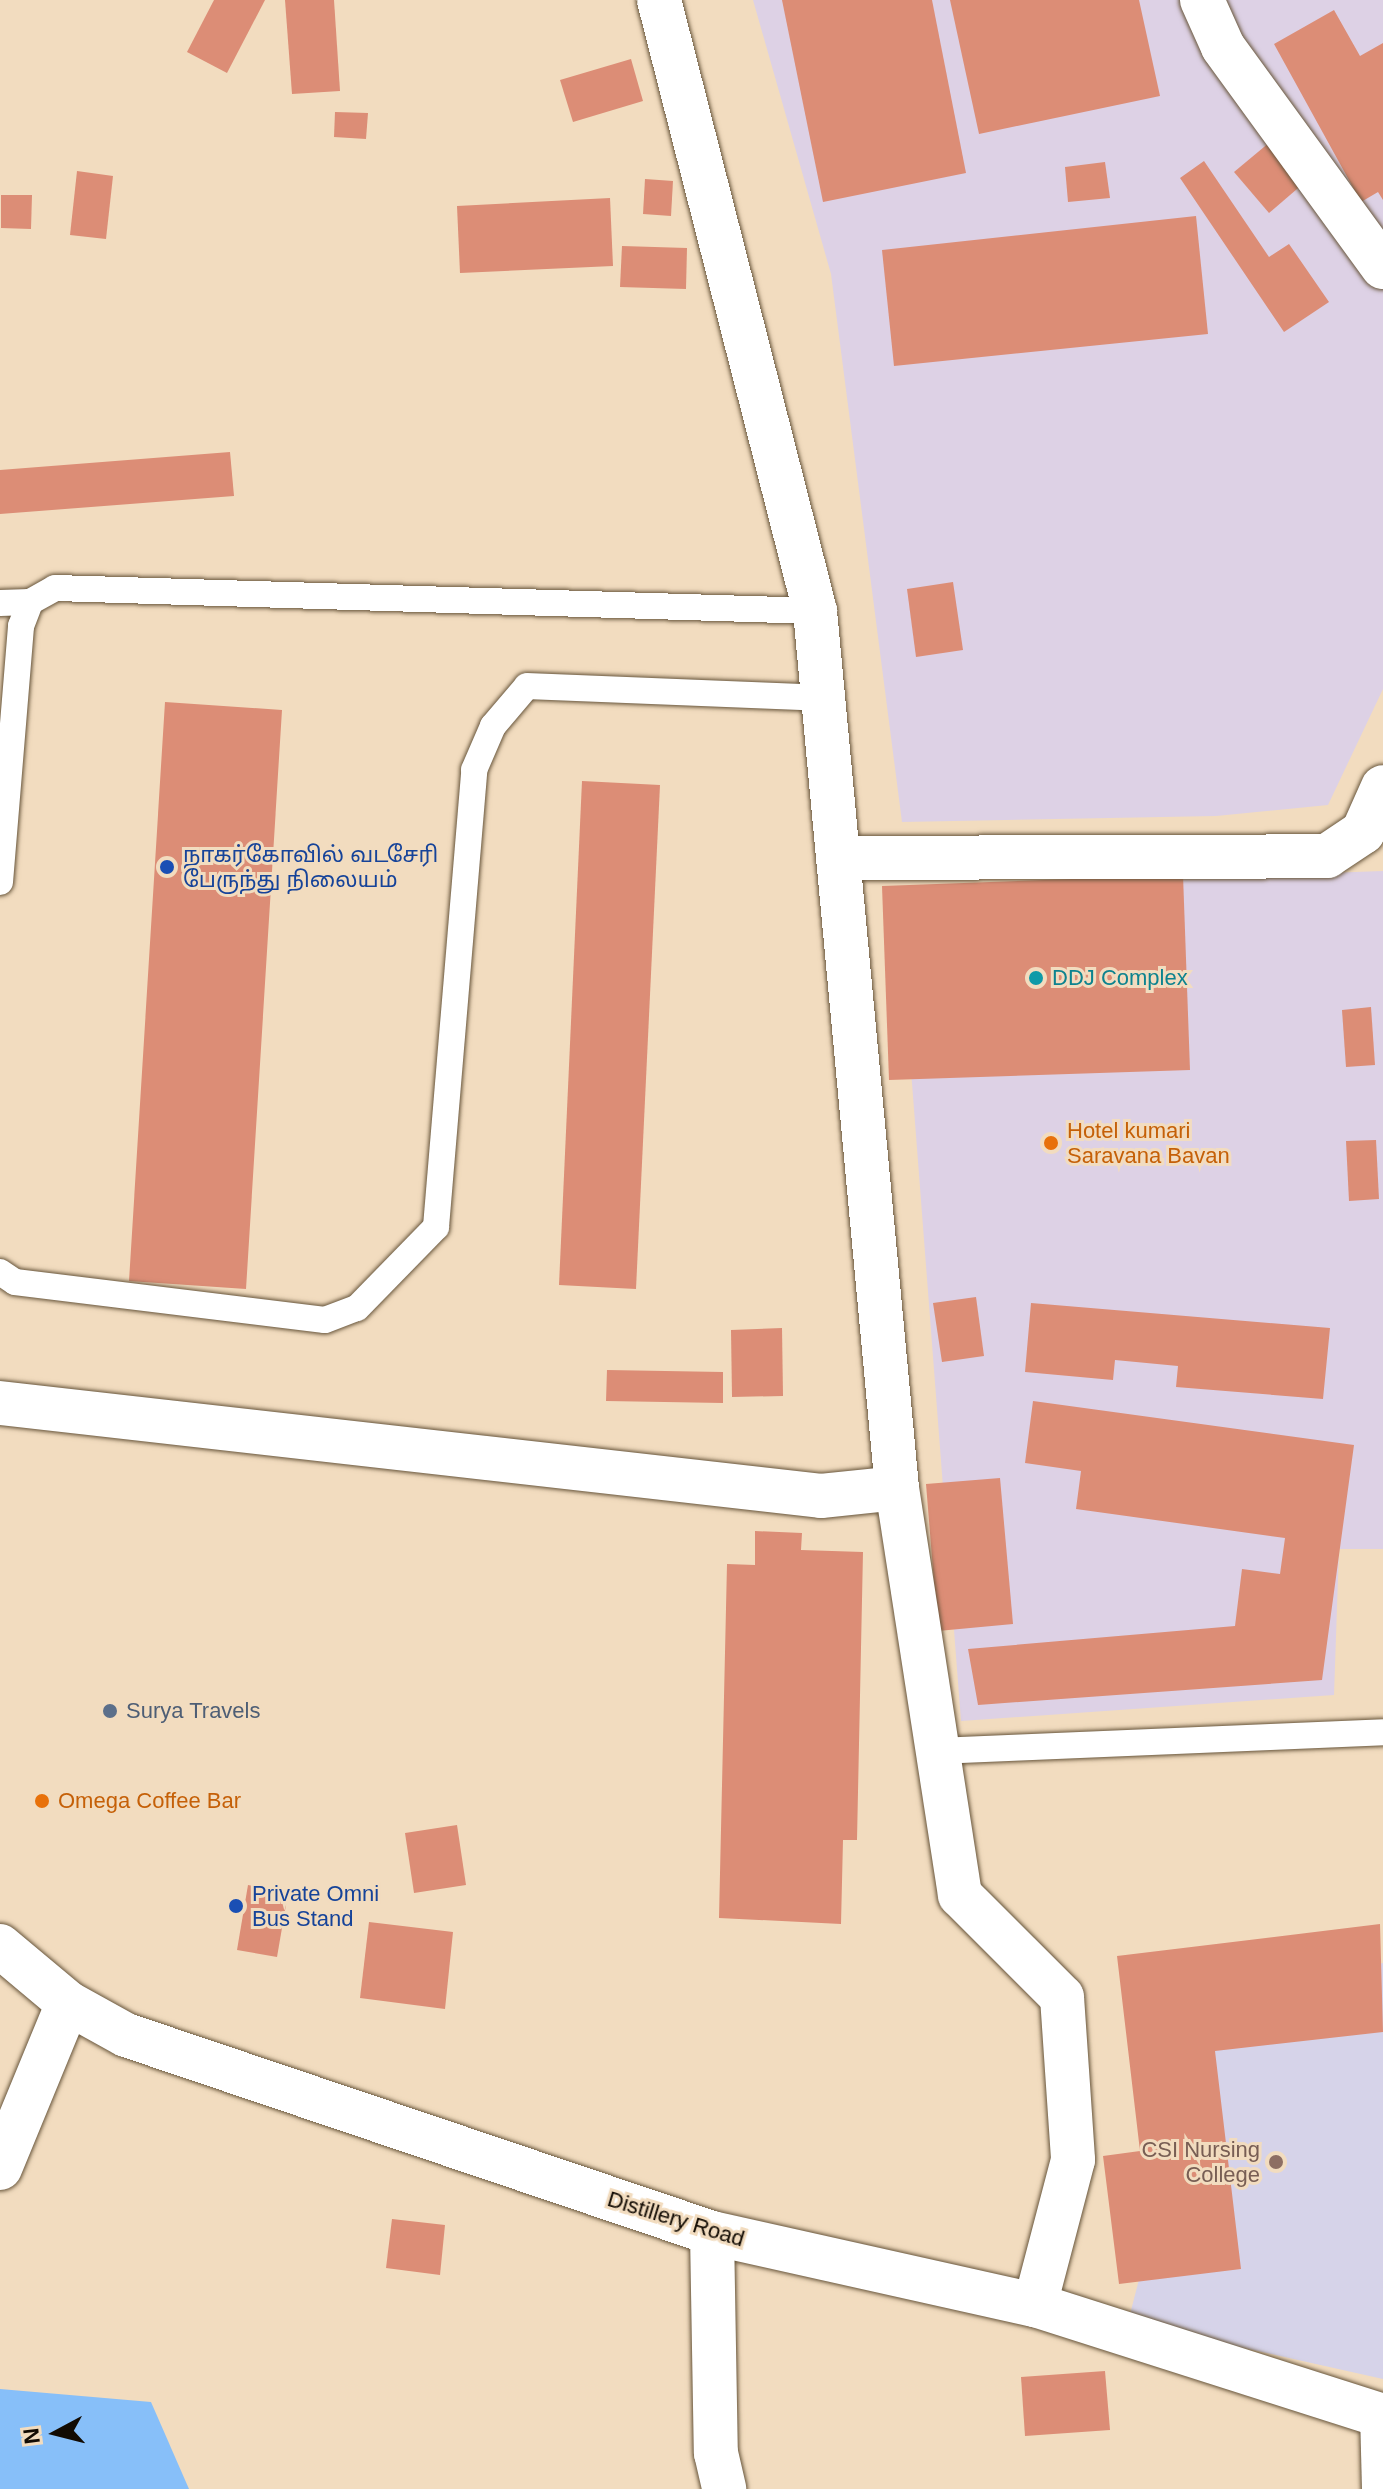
<!DOCTYPE html>
<meta charset="utf-8">
<style>
body{margin:0}
#map{position:relative;width:1383px;height:2489px;overflow:hidden;background:#f2dcbf;font-family:Helvetica,"Noto Sans Tamil",sans-serif}
div>[style]{position:absolute}
[style*='--x']{left:calc(var(--x)*1px);top:calc(var(--y)*1px);width:calc(var(--w)*1px);rotate:calc(var(--a)*1deg)}
.commercial>*{inset:0;background:#ddd1e5}
.education>*{inset:0;background:#d6d3e9}
.water>*{inset:0;background:#87bff9}
.building>*{inset:0;background:#dc8d76}
.roads{filter:drop-shadow(0 0 2px #67553b) drop-shadow(0 0 2px #67553b)}
.service>*{height:26px;margin:-13px;padding:0 13px;transform-origin:13px;border-radius:13px;background:#fff}
.minor>*{height:44px;margin:-22px;padding:0 22px;transform-origin:22px;border-radius:22px;background:#fff}
.secondary>*{height:44px;margin:-22px;padding:0 22px;transform-origin:22px;border-radius:22px;background:#fff}
.dots>*{width:22px;height:22px;translate:-50% -50%;box-sizing:border-box;border:4px solid #f2dcbf;border-radius:50%}
span{translate:-50% -50%;white-space:nowrap;text-align:center;line-height:1.15;-webkit-text-stroke:6px #f2dcbf;paint-order:stroke}
.transit-label{font-size:22px;color:#164399}
.left{translate:0 -50%;text-align:left}
.culture-label{font-size:22px;color:#0d838f}
.food-label{font-size:22px;color:#c56008}
.service-label{font-size:22px;color:#4e5e75}
.education-label{font-size:22px;color:#785e54}
.right{translate:-100% -50%;text-align:right}
.street-label{font-size:22px;color:#120b03}
.north{position:absolute;left:16px;top:2393px;width:80px;height:80px;-webkit-text-stroke:6px #f2dcbf;paint-order:stroke;rotate:263deg;font-size:22px;font-weight:700;line-height:32px;text-align:center;color:#120b03}
.north::after{content:'';display:block;margin:auto;width:28px;height:36px;background:#120b03;clip-path:polygon(50% 0,100% 100%,50% 72%,0 100%)}
</style>
<div id="map">
<div class="commercial">
<div style="clip-path:polygon(753px 0,1383px 0,1383px 689px,1328px 805px,1216px 816px,902px 822px,831px 274px)"></div>
<div style="clip-path:polygon(1383px 871px,1383px 1549px,1339px 1549px,1334px 1695px,961px 1721px,897px 888px)"></div>
</div>
<div class="education">
<div style="clip-path:polygon(1383px 1963px,1383px 2379px,1128px 2322px,1211px 2001px)"></div>
</div>
<div class="water">
<div style="clip-path:polygon(0 2389px,151px 2402px,189px 2489px,0 2489px)"></div>
</div>
<div class="building">
<div style="clip-path:polygon(214px 0,265px 0,227px 73px,187px 52px)"></div>
<div style="clip-path:polygon(285px 0,334px 0,340px 91px,292px 94px)"></div>
<div style="clip-path:polygon(782px 0,932px 0,966px 173px,823px 202px)"></div>
<div style="clip-path:polygon(950px 0,1139px 0,1160px 96px,979px 134px)"></div>
<div style="clip-path:polygon(1334px 10px,1360px 56px,1383px 43px,1383px 200px,1378px 192px,1361px 202px,1274px 44px)"></div>
<div style="clip-path:polygon(631px 59px,643px 101px,573px 122px,560px 80px)"></div>
<div style="clip-path:polygon(335px 112px,368px 113px,366px 139px,334px 137px)"></div>
<div style="clip-path:polygon(1270px 142px,1304px 183px,1269px 213px,1234px 172px)"></div>
<div style="clip-path:polygon(1204px 161px,1269px 257px,1289px 244px,1329px 302px,1284px 332px,1180px 178px)"></div>
<div style="clip-path:polygon(1105px 162px,1110px 198px,1068px 202px,1065px 167px)"></div>
<div style="clip-path:polygon(77px 171px,113px 176px,106px 239px,70px 235px)"></div>
<div style="clip-path:polygon(645px 179px,673px 181px,671px 216px,643px 214px)"></div>
<div style="clip-path:polygon(1px 195px,32px 195px,31px 229px,1px 228px)"></div>
<div style="clip-path:polygon(610px 198px,613px 266px,460px 273px,457px 206px)"></div>
<div style="clip-path:polygon(1196px 216px,1208px 334px,894px 366px,882px 250px)"></div>
<div style="clip-path:polygon(622px 246px,687px 248px,686px 289px,620px 287px)"></div>
<div style="clip-path:polygon(230px 452px,234px 496px,0 514px,0 470px)"></div>
<div style="clip-path:polygon(953px 582px,963px 650px,916px 657px,907px 589px)"></div>
<div style="clip-path:polygon(165px 702px,282px 710px,246px 1289px,129px 1281px)"></div>
<div style="clip-path:polygon(582px 781px,660px 785px,636px 1289px,559px 1285px)"></div>
<div style="clip-path:polygon(1183px 875px,1190px 1070px,889px 1080px,882px 886px)"></div>
<div style="clip-path:polygon(1371px 1007px,1375px 1065px,1346px 1067px,1342px 1010px)"></div>
<div style="clip-path:polygon(1376px 1140px,1379px 1199px,1349px 1201px,1346px 1141px)"></div>
<div style="clip-path:polygon(976px 1297px,984px 1356px,942px 1362px,933px 1303px)"></div>
<div style="clip-path:polygon(1031px 1303px,1330px 1328px,1323px 1399px,1176px 1387px,1178px 1366px,1115px 1360px,1113px 1380px,1025px 1372px)"></div>
<div style="clip-path:polygon(782px 1328px,783px 1396px,732px 1397px,731px 1330px)"></div>
<div style="clip-path:polygon(607px 1370px,723px 1372px,723px 1403px,606px 1401px)"></div>
<div style="clip-path:polygon(1033px 1401px,1354px 1445px,1322px 1680px,978px 1705px,968px 1649px,1235px 1626px,1242px 1569px,1280px 1574px,1285px 1538px,1076px 1509px,1081px 1471px,1025px 1463px)"></div>
<div style="clip-path:polygon(1000px 1478px,1013px 1624px,938px 1631px,926px 1484px)"></div>
<div style="clip-path:polygon(755px 1531px,802px 1533px,801px 1550px,863px 1552px,857px 1840px,843px 1840px,841px 1924px,719px 1918px,727px 1564px,755px 1565px)"></div>
<div style="clip-path:polygon(457px 1825px,466px 1885px,414px 1893px,405px 1833px)"></div>
<div style="clip-path:polygon(248px 1885px,288px 1893px,277px 1957px,237px 1950px)"></div>
<div style="clip-path:polygon(369px 1922px,453px 1932px,445px 2009px,360px 1998px)"></div>
<div style="clip-path:polygon(1380px 1924px,1383px 2032px,1215px 2051px,1241px 2269px,1119px 2284px,1103px 2156px,1140px 2151px,1117px 1956px)"></div>
<div style="clip-path:polygon(392px 2219px,445px 2225px,440px 2275px,386px 2268px)"></div>
<div style="clip-path:polygon(1105px 2371px,1110px 2430px,1025px 2436px,1021px 2377px)"></div>
</div>
<div class="roads">
<div class="service">
<div style="--x:0;--y:603;--w:30;--a:-2"></div>
<div style="--x:0;--y:882;--w:257;--a:-85.3"></div>
<div style="--x:21;--y:626;--w:26;--a:-69"></div>
<div style="--x:30;--y:602;--w:29;--a:-29"></div>
<div style="--x:55;--y:588;--w:760;--a:1.73"></div>
<div style="--x:0;--y:1272;--w:18;--a:34"></div>
<div style="--x:15;--y:1282;--w:312;--a:7"></div>
<div style="--x:325;--y:1320;--w:34;--a:-21"></div>
<div style="--x:357;--y:1308;--w:113;--a:-45.7"></div>
<div style="--x:436;--y:1227;--w:459;--a:-85.2"></div>
<div style="--x:474;--y:770;--w:48;--a:-66.6"></div>
<div style="--x:493;--y:726;--w:52;--a:-49.6"></div>
<div style="--x:527;--y:686;--w:299;--a:2.3"></div>
<div style="--x:938;--y:1751;--w:445;--a:-2.4"></div>
<div style="--x:1373;--y:2413;--w:76;--a:88.5"></div>
</div>
<div class="minor">
<div style="--x:659;--y:0;--w:631;--a:75.68"></div>
<div style="--x:815;--y:611;--w:881;--a:84.66"></div>
<div style="--x:897;--y:1488;--w:412;--a:81.2"></div>
<div style="--x:960;--y:1895;--w:144;--a:45"></div>
<div style="--x:1062;--y:1997;--w:163;--a:86.1"></div>
<div style="--x:1073;--y:2160;--w:150;--a:104.7"></div>
<div style="--x:1202;--y:0;--w:51;--a:65.9"></div>
<div style="--x:1223;--y:47;--w:272;--a:54"></div>
<div style="--x:840;--y:858;--w:487;--a:-0.2"></div>
<div style="--x:1327;--y:856;--w:43;--a:-33.7"></div>
<div style="--x:1363;--y:832;--w:49;--a:-66"></div>
<div style="--x:0;--y:1403;--w:826;--a:6.46"></div>
<div style="--x:821;--y:1496;--w:76;--a:-6"></div>
<div style="--x:0;--y:2168;--w:178;--a:-67.6"></div>
<div style="--x:712;--y:2233;--w:220;--a:89"></div>
<div style="--x:716;--y:2453;--w:37;--a:77"></div>
</div>
<div class="secondary">
<div style="--x:0;--y:1946;--w:89;--a:40"></div>
<div style="--x:68;--y:2003;--w:66;--a:28.9"></div>
<div style="--x:126;--y:2035;--w:619;--a:18.67"></div>
<div style="--x:712;--y:2233;--w:331;--a:12.6"></div>
<div style="--x:1035;--y:2305;--w:365;--a:17.7"></div>
</div>
</div>
<div class="dots">
<div style="left:167px;top:867px;background:#1a4fb4"></div>
<div style="left:1036px;top:978px;background:#0f9aa8"></div>
<div style="left:1051px;top:1143px;background:#e8710a"></div>
<div style="left:110px;top:1711px;background:#5c6f8a"></div>
<div style="left:42px;top:1801px;background:#e8710a"></div>
<div style="left:236px;top:1906px;background:#1a4fb4"></div>
<div style="left:1276px;top:2162px;background:#8d6e63"></div>
</div>
<div class="transit-label">
<span class="left" style="left:183px;top:867px">நாகர்கோவில் வடசேரி<br>பேருந்து நிலையம்</span>
<span class="left" style="left:252px;top:1906px">Private Omni<br>Bus Stand</span>
</div>
<div class="culture-label">
<span class="left" style="left:1052px;top:978px">DDJ Complex</span>
</div>
<div class="food-label">
<span class="left" style="left:1067px;top:1143px">Hotel kumari<br>Saravana Bavan</span>
<span class="left" style="left:58px;top:1801px">Omega Coffee Bar</span>
</div>
<div class="service-label">
<span class="left" style="left:126px;top:1711px">Surya Travels</span>
</div>
<div class="education-label">
<span class="right" style="left:1260px;top:2162px">CSI Nursing<br>College</span>
</div>
<div class="street-label">
<span style="left:676px;top:2219px;rotate:17deg">Distillery Road</span>
</div>
<div class="north">N</div>
</div>
